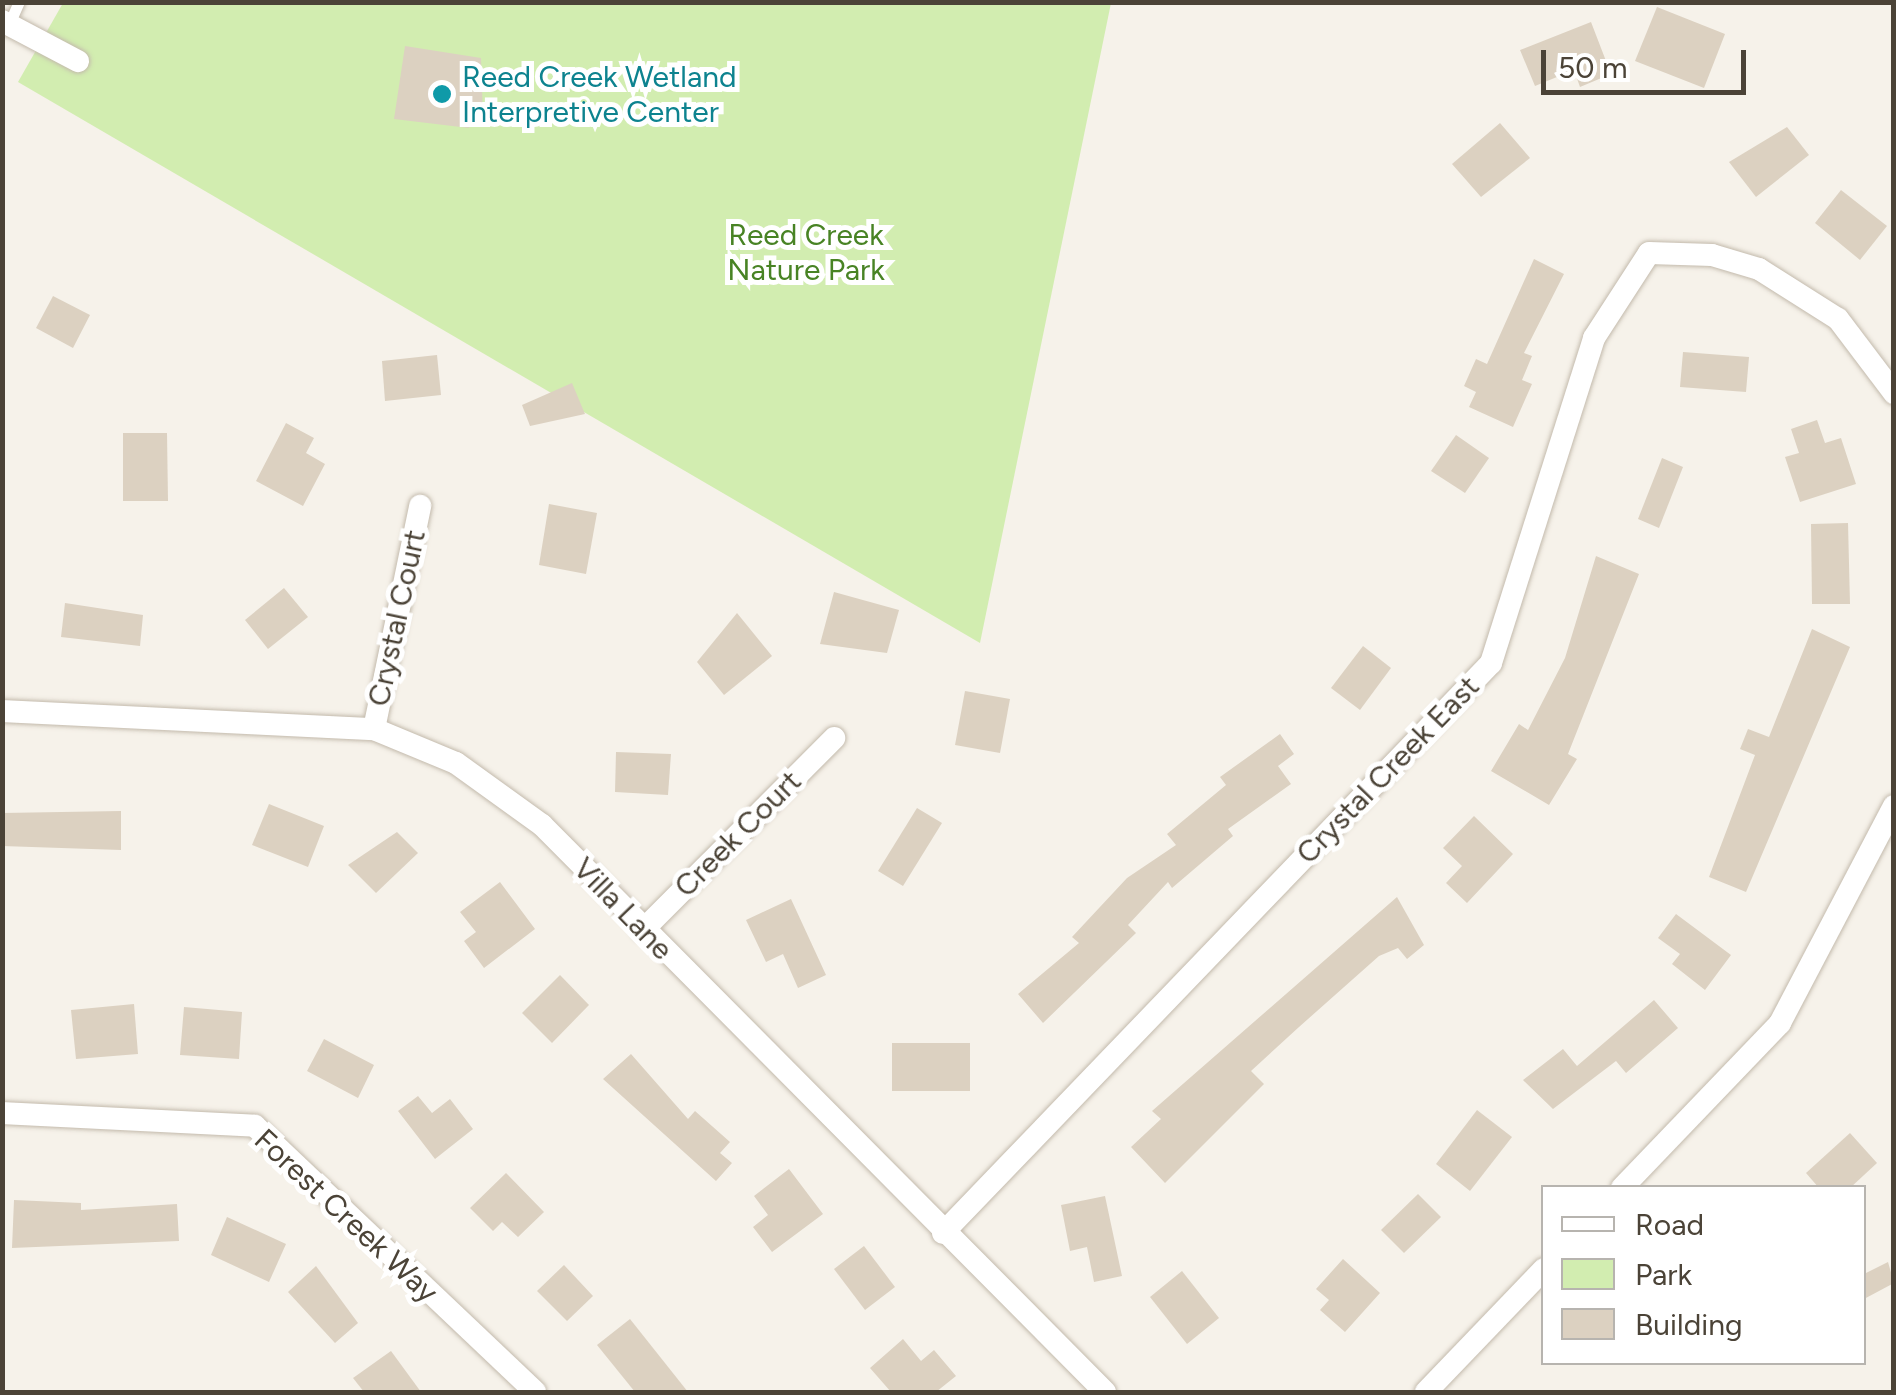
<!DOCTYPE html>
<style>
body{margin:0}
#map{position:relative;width:1896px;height:1395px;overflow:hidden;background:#f6f2ea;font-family:Figtree,sans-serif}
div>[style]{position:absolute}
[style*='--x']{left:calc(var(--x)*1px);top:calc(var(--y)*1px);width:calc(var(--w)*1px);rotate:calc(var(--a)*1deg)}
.green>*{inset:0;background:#d2edb0}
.building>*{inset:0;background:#dcd1c1}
.roads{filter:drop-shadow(0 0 2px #c3baac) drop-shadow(0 0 2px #c3baac)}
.lane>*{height:11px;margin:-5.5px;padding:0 5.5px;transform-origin:5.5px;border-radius:5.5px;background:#fff}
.street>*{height:22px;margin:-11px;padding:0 11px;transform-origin:11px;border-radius:11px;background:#fff}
.dots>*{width:28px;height:28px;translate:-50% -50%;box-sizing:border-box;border:5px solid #fff;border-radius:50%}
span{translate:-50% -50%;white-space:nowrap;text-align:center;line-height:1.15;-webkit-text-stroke:10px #fff;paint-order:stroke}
.culture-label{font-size:30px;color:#0d838f}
.left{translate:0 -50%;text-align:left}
.park-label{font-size:30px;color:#488324}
.street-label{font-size:30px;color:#4b4337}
.frame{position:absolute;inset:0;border:5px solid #4b4337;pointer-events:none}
.legend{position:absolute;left:1541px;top:1185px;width:325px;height:180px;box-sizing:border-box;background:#fff;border:2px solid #b7b4af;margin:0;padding:12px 18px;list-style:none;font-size:30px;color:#4b4337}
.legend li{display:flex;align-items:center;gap:20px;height:50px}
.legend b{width:50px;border:2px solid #b7b4af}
.scale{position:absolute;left:1541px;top:50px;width:205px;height:45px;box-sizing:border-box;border:5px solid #4b4337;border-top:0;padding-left:12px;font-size:30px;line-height:35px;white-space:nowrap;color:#4b4337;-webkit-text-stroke:8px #fff;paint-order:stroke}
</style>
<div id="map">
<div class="green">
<div style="clip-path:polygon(63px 3px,1111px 3px,980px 643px,18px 82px)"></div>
</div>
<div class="building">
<div style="clip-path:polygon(1657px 7px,1725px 34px,1704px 88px,1635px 61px)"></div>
<div style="clip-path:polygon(1591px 22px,1611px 74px,1580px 87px,1574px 70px,1535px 86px,1520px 50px)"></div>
<div style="clip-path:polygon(405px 46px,481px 58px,483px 117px,470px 117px,469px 128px,394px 119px)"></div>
<div style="clip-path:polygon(1500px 123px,1530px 158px,1481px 197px,1452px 164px)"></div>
<div style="clip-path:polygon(1787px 127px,1809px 155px,1756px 197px,1729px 162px)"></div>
<div style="clip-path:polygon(1841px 190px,1887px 226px,1860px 260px,1815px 223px)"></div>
<div style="clip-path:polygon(1534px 259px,1564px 274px,1524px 353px,1532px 356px,1522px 380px,1532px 384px,1513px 427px,1469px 407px,1476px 392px,1464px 386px,1476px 359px,1487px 364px)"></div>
<div style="clip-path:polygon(53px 296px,90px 315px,73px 348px,36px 328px)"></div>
<div style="clip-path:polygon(1683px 352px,1749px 357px,1746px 392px,1680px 387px)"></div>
<div style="clip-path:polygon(437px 355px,441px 395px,385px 401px,382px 361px)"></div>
<div style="clip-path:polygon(572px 383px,585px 414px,530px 426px,522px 405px)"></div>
<div style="clip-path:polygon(1817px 420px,1825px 443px,1841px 438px,1856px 484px,1800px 502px,1785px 457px,1799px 453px,1791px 429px)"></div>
<div style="clip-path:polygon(286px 423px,314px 438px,306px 453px,325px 464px,303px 506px,256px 481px)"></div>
<div style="clip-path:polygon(123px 433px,167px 433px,168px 501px,123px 501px)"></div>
<div style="clip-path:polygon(1456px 435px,1489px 458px,1465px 493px,1431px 471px)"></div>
<div style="clip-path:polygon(1662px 458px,1683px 467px,1659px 528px,1638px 519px)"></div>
<div style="clip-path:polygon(549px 504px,597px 513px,586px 574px,539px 565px)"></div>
<div style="clip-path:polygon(1848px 523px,1850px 604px,1812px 604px,1811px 524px)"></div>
<div style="clip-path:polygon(1596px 556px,1639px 574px,1568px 754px,1577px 759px,1549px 805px,1491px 771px,1519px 724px,1528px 730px,1565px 658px)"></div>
<div style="clip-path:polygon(284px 588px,308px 617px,268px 649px,245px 620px)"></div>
<div style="clip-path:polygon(834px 592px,899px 610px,887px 653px,820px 644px)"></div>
<div style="clip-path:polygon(65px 603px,143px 615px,140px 646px,61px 637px)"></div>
<div style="clip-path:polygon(737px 613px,772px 656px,724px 695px,697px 662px)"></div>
<div style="clip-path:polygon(1812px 629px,1850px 647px,1746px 892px,1709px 877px,1755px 755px,1740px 749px,1748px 729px,1769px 737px)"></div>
<div style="clip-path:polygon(1363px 646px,1391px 668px,1360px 710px,1331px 688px)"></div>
<div style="clip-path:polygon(965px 691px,1010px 699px,1000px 753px,955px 745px)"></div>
<div style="clip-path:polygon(1280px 734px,1294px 754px,1278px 766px,1291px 784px,1228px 829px,1233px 836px,1172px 888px,1168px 882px,1128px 925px,1136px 933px,1043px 1023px,1018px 994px,1079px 943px,1072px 937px,1127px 878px,1176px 845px,1167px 834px,1226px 785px,1220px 777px)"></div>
<div style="clip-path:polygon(616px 752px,671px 754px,668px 795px,615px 792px)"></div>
<div style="clip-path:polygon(269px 804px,324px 826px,308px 867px,252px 845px)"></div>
<div style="clip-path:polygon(917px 808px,942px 823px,903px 886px,878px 871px)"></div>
<div style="clip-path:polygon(121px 811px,121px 850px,2px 846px,2px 813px)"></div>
<div style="clip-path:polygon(1474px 816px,1513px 854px,1467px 903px,1446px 883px,1462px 866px,1443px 848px)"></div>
<div style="clip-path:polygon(397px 832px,418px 853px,376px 893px,348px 865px)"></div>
<div style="clip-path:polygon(500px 882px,535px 929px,484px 968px,464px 941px,476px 932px,460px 912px)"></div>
<div style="clip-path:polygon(1397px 897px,1424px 945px,1407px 959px,1398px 948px,1379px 956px,1299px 1027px,1251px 1071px,1264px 1084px,1165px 1183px,1131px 1147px,1161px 1119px,1152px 1111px)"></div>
<div style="clip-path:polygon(791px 899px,826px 975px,798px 988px,783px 954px,766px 962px,746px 920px)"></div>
<div style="clip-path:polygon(1676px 914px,1731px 955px,1705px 990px,1672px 964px,1680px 954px,1658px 938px)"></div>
<div style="clip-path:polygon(560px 975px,589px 1005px,552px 1043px,522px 1013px)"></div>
<div style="clip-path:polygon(1654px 1000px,1678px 1028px,1626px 1073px,1616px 1061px,1553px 1109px,1523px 1080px,1563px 1049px,1577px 1066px)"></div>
<div style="clip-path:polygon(134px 1004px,138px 1054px,76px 1059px,71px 1010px)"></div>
<div style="clip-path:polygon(184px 1007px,242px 1012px,239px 1059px,180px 1055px)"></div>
<div style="clip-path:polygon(324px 1039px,374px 1065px,358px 1098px,307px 1071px)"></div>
<div style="clip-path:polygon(892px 1043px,970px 1043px,970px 1091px,892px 1091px)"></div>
<div style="clip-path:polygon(631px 1054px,688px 1119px,695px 1111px,730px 1142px,720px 1153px,732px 1163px,716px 1181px,603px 1079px)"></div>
<div style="clip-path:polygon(418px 1096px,432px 1113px,450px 1099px,473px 1129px,435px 1159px,398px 1111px)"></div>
<div style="clip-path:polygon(1477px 1110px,1512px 1137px,1470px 1191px,1436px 1164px)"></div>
<div style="clip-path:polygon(1850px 1133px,1877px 1163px,1850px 1188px,1819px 1188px,1806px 1173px)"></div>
<div style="clip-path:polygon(789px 1169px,823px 1214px,772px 1252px,753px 1227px,768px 1215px,754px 1196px)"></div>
<div style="clip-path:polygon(506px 1173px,544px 1212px,518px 1237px,502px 1222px,493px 1231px,470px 1208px)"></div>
<div style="clip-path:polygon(1418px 1194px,1441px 1217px,1404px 1253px,1381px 1230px)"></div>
<div style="clip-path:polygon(1105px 1196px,1122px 1276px,1094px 1282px,1087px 1247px,1070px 1251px,1061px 1205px)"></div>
<div style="clip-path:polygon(14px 1200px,81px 1203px,81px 1210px,177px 1204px,179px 1241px,12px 1248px)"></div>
<div style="clip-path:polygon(227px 1217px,286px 1244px,269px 1282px,211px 1255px)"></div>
<div style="clip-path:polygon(864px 1246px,895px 1287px,865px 1310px,834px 1269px)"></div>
<div style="clip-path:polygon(1343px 1259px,1380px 1293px,1345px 1332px,1320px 1310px,1329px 1300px,1316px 1289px)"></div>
<div style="clip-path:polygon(1888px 1262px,1894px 1283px,1864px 1299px,1864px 1274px)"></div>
<div style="clip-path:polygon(564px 1265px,593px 1296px,567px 1321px,537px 1291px)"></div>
<div style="clip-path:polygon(316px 1266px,358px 1323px,335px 1343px,288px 1292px)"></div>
<div style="clip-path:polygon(1182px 1271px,1219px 1318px,1187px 1344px,1150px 1297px)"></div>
<div style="clip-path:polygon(630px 1319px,688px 1392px,635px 1392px,597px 1345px)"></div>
<div style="clip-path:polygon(903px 1339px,921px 1361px,934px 1350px,956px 1376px,936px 1392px,891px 1392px,870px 1368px)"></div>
<div style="clip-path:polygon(391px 1351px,421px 1392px,364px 1392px,353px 1378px)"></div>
</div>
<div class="roads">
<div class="lane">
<div style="--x:9;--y:24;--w:24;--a:-66"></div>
</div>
<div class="street">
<div style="--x:2;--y:21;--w:86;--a:27.8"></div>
<div style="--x:2;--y:711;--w:372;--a:2.8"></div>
<div style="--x:374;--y:729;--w:89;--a:22.5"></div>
<div style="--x:456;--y:763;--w:106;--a:35.8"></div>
<div style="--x:542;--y:825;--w:799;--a:45.2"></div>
<div style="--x:374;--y:729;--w:228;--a:-78.3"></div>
<div style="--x:643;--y:930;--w:271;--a:-45.1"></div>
<div style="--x:2;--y:1113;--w:253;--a:2.9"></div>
<div style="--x:255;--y:1126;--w:386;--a:43.5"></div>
<div style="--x:1622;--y:1188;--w:228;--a:-46.2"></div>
<div style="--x:1780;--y:1023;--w:245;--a:-62.3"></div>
<div style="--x:943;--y:1233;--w:791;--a:-46.13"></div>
<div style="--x:1491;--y:663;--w:341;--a:-72.4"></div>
<div style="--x:1594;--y:338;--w:101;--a:-57.1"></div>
<div style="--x:1649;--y:253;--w:63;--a:1.8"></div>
<div style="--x:1712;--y:255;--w:49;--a:16.6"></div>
<div style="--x:1759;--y:269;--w:93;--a:32.3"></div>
<div style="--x:1838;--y:319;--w:93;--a:52.9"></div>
<div style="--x:1426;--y:1392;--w:170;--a:-46.2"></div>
</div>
</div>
<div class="dots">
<div style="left:442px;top:94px;background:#0f9aa8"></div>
</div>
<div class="culture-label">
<span class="left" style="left:462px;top:94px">Reed Creek Wetland<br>Interpretive Center</span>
</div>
<div class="park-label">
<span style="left:806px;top:252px">Reed Creek<br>Nature Park</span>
</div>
<div class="street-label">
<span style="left:397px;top:618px;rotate:-78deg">Crystal Court</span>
<span style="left:1388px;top:770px;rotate:-46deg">Crystal Creek East</span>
<span style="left:738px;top:834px;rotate:-45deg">Creek Court</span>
<span style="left:623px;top:909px;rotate:46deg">Villa Lane</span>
<span style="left:346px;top:1216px;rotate:43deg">Forest Creek Way</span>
</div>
<div class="frame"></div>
<ul class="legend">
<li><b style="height:12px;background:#fff"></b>Road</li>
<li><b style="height:28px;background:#d2edb0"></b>Park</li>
<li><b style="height:28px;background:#dcd1c1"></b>Building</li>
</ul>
<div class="scale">50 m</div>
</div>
